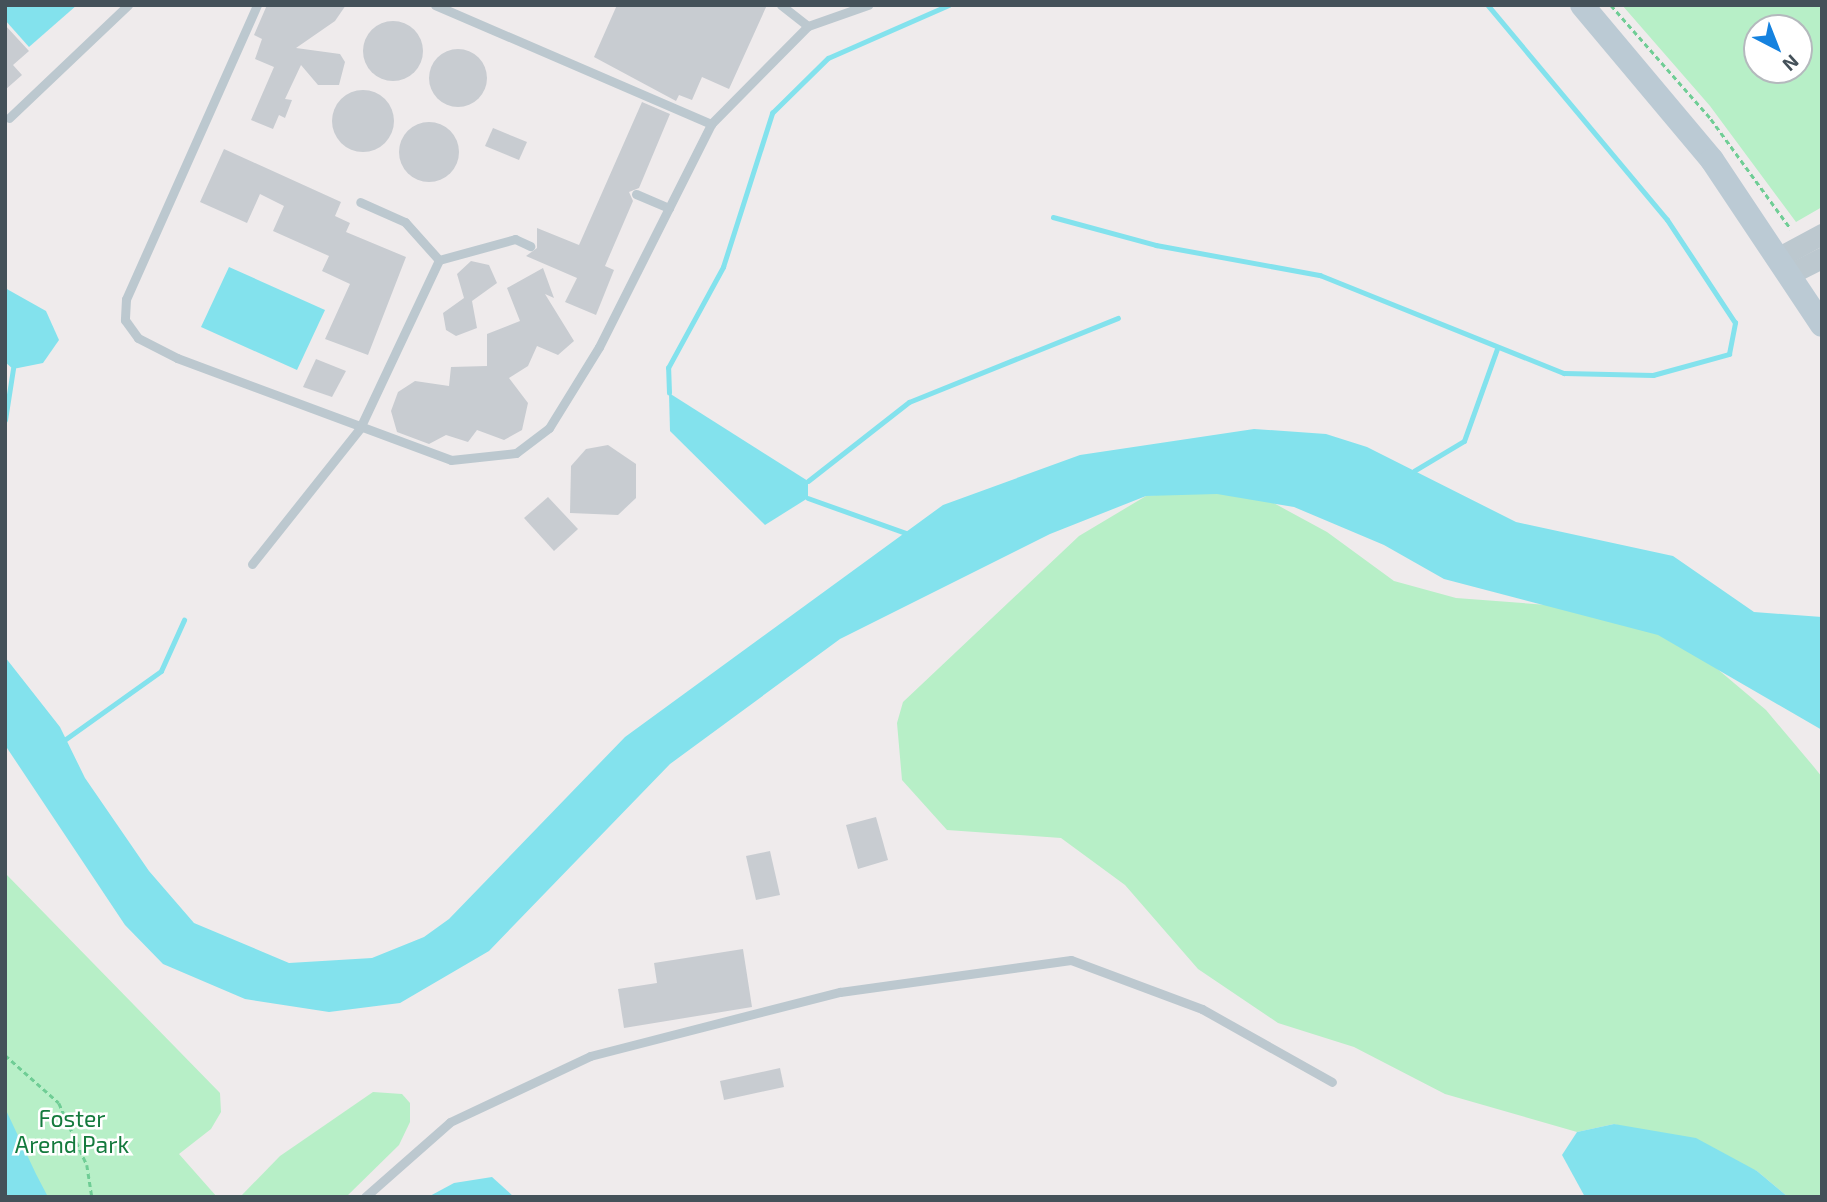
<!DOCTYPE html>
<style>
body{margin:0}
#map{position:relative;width:1827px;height:1202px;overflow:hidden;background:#efebec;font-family:"Exo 2",sans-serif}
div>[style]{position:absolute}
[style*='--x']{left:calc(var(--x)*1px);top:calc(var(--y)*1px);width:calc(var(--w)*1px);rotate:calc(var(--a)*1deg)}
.green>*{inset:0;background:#b7efc7}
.water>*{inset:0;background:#83e2ed}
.stream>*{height:4.5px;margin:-2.25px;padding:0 2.25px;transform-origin:2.25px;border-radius:2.25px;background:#83e2ed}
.building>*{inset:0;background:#c8ccd1}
.round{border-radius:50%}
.path>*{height:2.5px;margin-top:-1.25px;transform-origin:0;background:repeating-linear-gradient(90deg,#6fcd95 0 5px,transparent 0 8.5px)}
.service>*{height:9px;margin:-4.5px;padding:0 4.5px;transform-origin:4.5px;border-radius:4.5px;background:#bcc8cf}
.tertiary>*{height:21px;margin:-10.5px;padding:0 10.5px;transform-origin:10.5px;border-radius:10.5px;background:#bcc8cf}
.secondary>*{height:24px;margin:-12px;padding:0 12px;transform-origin:12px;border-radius:12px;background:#bbcad4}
span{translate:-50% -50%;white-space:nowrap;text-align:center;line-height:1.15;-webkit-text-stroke:5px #fff;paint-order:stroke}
.park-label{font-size:23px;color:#147a3d}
.frame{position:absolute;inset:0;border:7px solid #445159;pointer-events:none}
.north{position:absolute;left:1743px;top:14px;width:70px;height:70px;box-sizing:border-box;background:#fff;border:2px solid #b4b9bd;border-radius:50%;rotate:138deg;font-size:19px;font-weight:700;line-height:28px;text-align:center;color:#445159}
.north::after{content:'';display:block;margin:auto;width:24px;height:32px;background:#1582df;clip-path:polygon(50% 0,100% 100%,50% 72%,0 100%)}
</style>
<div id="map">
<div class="green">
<div style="clip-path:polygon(evenodd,1622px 5px,1822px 5px,1822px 207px,1796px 222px,1710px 106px,1622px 5px,1757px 28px,1799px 28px,1799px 70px,1757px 70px,1757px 28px)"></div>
<div style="clip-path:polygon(1244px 487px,1327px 532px,1394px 581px,1456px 598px,1600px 609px,1670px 629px,1766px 710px,1814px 767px,1822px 777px,1822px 1197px,1788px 1197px,1757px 1171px,1614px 1124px,1577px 1132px,1445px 1094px,1354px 1047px,1278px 1023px,1198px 969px,1125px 885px,1061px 838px,947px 830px,902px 780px,897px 723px,903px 702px,1079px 536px,1146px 496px)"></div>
<div style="clip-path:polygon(5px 873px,220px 1093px,221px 1112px,211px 1129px,179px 1154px,217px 1197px,5px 1197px)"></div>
<div style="clip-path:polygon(373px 1092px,402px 1094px,410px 1103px,410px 1122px,399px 1145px,346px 1197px,240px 1197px,280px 1156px)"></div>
</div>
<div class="water">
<div style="clip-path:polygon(5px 5px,77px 5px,29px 47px,5px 20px)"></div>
<div style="clip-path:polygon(229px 267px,325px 310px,297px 370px,201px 327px)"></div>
<div style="clip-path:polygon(5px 288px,46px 311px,59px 340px,43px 363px,13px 369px,5px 362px)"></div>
<div style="clip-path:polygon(669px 393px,808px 481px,808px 498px,765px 525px,670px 431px)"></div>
<div style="clip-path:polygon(1254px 429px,1326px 434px,1367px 447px,1516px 522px,1673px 556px,1754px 612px,1822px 617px,1822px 730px,1658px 635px,1444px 579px,1384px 545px,1294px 507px,1217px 494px,1146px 496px,1050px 534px,840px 639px,670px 764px,489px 951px,400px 1003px,329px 1012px,245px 999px,163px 964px,125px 925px,5px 745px,5px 657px,60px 727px,85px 778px,149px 871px,194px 923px,289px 963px,372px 958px,424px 937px,449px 919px,625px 737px,943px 505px,1080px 455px)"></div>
<div style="clip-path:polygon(5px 1108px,36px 1174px,48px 1197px,5px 1197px)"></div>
<div style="clip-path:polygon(1614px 1124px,1696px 1138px,1757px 1171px,1788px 1197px,1585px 1197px,1562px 1155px,1577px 1132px)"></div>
<div style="clip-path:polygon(492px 1177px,514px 1197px,428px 1197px,454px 1183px)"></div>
</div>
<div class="stream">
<div style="--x:1053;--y:217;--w:107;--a:15.2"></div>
<div style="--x:1156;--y:245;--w:167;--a:10.4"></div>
<div style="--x:1320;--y:275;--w:263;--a:21.9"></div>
<div style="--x:1564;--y:373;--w:89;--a:1.3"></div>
<div style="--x:1653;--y:375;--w:79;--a:-15.4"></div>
<div style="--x:1729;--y:354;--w:32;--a:-79"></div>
<div style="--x:1735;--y:323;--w:123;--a:-123.4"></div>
<div style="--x:1667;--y:220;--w:280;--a:-129.9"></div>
<div style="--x:669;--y:393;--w:25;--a:-92"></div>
<div style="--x:668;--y:368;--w:115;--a:-61.4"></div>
<div style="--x:723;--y:267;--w:162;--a:-72.3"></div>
<div style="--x:772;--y:113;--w:78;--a:-44.5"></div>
<div style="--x:828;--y:58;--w:132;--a:-23.7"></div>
<div style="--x:5;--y:420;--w:52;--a:-81.1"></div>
<div style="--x:1414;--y:471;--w:58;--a:-31"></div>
<div style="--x:1464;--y:441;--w:98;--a:-70.3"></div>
<div style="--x:808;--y:481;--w:128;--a:-38"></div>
<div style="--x:909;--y:402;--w:225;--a:-21.9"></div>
<div style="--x:808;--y:498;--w:104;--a:19.7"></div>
<div style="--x:63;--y:741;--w:120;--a:-35.5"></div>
<div style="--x:161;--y:671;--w:56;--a:-65.7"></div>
</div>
<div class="building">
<div style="clip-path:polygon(267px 5px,346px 5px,335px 21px,296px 48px,340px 54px,345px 62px,339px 85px,318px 85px,301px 65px,285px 99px,292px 100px,285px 118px,279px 115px,273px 129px,251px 120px,274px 67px,255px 59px,262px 39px,254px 35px)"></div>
<div style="clip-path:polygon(617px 5px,767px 5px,729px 89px,702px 77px,692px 100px,679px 95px,676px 101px,594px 57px)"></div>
<div class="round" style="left:363px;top:21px;width:60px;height:60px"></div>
<div style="clip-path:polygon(5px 25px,29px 51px,13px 65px,22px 75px,5px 90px)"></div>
<div class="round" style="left:429px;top:49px;width:58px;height:58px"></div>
<div class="round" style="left:332px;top:90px;width:62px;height:62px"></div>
<div style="clip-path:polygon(642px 102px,670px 114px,639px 188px,629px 192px,633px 201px,605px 266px,614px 270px,596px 315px,565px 302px,577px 278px,526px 256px,537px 248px,537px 228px,579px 245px)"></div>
<div class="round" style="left:399px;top:122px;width:60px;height:60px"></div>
<div style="clip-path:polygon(493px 128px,527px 142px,519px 160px,485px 146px)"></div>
<div style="clip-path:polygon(224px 149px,341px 202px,335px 216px,350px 223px,346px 232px,406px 257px,368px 355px,325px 339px,350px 284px,322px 271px,329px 256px,273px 231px,284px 206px,260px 194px,247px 223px,200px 202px)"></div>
<div style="clip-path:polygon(471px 261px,489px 265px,497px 283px,472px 301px,477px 328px,456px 336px,446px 330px,443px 313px,464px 298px,457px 274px)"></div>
<div style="clip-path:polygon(543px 268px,554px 298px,545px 294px,574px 341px,558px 355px,537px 346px,528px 366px,509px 378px,528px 403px,522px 430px,504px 440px,477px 430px,468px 442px,446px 435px,429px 444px,397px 432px,391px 411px,398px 392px,415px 381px,449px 386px,451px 367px,487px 366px,487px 334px,520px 321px,507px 288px)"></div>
<div style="clip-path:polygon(316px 359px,346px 371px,332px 397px,303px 387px)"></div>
<div style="clip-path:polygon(608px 445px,636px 464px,636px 498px,618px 515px,570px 513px,571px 466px,586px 449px)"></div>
<div style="clip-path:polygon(548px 497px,578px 529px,554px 551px,524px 518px)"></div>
<div style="clip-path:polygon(876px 817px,888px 860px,858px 869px,846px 825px)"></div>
<div style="clip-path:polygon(770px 851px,780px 895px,756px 900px,746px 856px)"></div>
<div style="clip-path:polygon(743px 949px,752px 1007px,624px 1028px,618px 989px,657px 983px,654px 963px)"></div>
<div style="clip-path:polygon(780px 1068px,784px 1087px,724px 1100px,720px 1081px)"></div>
</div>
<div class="path">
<div style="--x:1611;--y:5;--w:152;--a:48.7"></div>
<div style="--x:1711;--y:119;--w:136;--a:54"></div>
<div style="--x:5;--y:1055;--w:72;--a:41.6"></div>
<div style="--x:59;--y:1103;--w:68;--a:65.7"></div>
<div style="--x:87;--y:1165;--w:32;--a:81"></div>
</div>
<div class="service">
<div style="--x:257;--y:5;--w:322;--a:114"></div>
<div style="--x:126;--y:299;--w:21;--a:93"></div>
<div style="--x:125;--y:320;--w:22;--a:54"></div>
<div style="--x:138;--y:338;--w:44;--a:27.1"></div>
<div style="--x:177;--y:358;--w:292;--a:20.4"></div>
<div style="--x:451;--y:460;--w:65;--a:-6.1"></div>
<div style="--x:516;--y:453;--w:41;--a:-37.1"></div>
<div style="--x:549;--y:428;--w:95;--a:-58.3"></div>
<div style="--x:599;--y:347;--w:250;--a:-63.3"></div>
<div style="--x:711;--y:124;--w:138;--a:-45.3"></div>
<div style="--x:808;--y:26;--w:64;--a:-19.3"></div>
<div style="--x:435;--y:5;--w:301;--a:23.3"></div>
<div style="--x:781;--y:5;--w:34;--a:38"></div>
<div style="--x:9;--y:118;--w:164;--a:-43.5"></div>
<div style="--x:636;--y:194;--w:36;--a:23"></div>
<div style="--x:439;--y:260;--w:79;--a:-15.4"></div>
<div style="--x:515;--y:239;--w:17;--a:25"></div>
<div style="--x:252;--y:564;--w:174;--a:-51.5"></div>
<div style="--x:360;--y:428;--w:186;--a:-64.8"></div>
<div style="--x:439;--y:260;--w:51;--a:-131.8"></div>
<div style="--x:405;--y:222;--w:49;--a:-156"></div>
<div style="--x:365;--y:1197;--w:113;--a:-41.4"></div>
<div style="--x:450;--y:1122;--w:155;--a:-25.2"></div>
<div style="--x:590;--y:1056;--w:258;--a:-14.4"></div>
<div style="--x:840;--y:992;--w:233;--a:-7.9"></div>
<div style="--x:1071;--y:960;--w:140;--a:20.5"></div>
<div style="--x:1202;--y:1009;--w:149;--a:29.3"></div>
</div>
<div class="tertiary">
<div style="--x:1781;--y:256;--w:47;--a:-28.2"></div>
<div style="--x:1792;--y:273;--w:34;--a:-27"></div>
</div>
<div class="secondary">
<div style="--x:1582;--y:5;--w:202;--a:50"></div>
<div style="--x:1712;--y:160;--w:198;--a:56.3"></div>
</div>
<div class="park-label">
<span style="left:72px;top:1131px">Foster<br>Arend Park</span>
</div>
<div class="frame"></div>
<div class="north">N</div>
</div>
